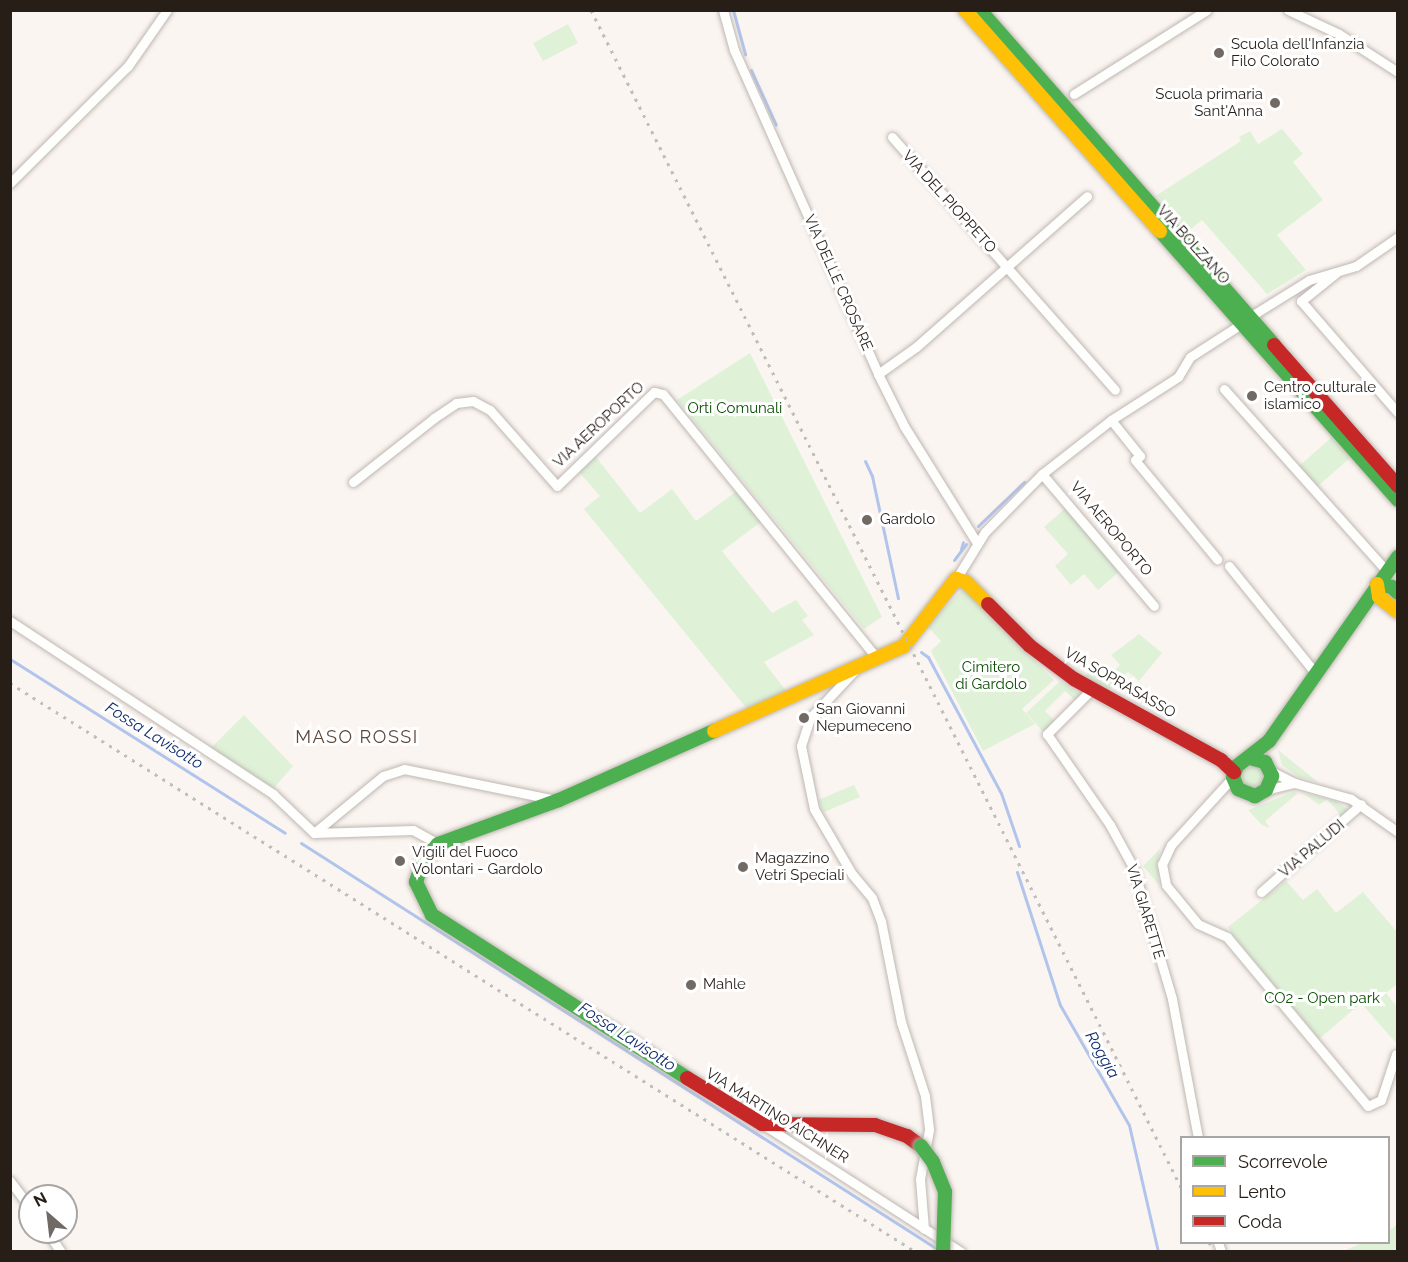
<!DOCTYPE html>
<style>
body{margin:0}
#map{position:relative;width:1408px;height:1262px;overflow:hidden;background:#fbf5f1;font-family:Raleway,sans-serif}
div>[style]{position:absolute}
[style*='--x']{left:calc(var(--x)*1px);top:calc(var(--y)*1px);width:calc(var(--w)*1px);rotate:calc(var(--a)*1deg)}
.green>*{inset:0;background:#dff2d8}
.round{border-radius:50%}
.stream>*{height:3px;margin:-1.5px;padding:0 1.5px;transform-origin:1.5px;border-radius:1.5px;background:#b1c4eb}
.roads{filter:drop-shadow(0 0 2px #beb7b2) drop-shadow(0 0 2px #beb7b2)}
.street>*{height:9px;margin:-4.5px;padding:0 4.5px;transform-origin:4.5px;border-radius:4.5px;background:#fefefd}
.fast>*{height:14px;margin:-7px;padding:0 7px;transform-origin:7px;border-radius:7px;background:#4caf50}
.slow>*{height:14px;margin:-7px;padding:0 7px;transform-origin:7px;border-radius:7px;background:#ffc107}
.jam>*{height:14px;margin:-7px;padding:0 7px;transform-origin:7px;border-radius:7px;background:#c62828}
.rail>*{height:3px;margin-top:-1.5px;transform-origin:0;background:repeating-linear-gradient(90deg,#c0bebc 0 3px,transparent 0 9px)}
.bridges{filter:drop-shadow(0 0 2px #beb7b2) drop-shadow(0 0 2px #beb7b2)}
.fast-bridge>*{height:14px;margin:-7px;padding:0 7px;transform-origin:7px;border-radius:7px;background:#4caf50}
.dots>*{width:16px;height:16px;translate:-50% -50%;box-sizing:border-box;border:3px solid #fff;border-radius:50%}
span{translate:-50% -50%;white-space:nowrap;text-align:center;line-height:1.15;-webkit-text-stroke:6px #fff;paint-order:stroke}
.poi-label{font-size:15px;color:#271e18}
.left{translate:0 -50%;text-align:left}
.right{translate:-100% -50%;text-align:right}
.street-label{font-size:15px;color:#271e18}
.park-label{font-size:15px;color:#0b4e03}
.water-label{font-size:16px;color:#0d2a6c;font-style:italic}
.quarter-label{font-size:18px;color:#5f493b;letter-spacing:1.5px}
.frame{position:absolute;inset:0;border:12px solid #271e18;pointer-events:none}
.legend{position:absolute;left:1180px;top:1136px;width:210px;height:108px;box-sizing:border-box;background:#fff;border:2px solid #a9a5a3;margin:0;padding:8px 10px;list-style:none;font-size:18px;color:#271e18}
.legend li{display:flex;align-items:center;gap:12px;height:30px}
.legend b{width:30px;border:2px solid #a9a5a3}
.north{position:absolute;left:18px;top:1184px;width:60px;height:60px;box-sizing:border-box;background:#fff;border:2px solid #a9a5a3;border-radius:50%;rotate:332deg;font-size:16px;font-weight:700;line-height:24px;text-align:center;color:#271e18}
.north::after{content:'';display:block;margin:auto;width:21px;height:27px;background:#716964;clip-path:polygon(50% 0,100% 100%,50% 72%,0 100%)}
</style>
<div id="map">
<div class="green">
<div style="clip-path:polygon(568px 24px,578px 43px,543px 61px,533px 43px)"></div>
<div style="clip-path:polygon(1282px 129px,1303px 154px,1293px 162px,1323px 200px,1277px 235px,1306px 270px,1267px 294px,1202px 220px,1189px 231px,1157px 195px,1241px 141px,1239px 137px,1250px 131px,1258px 144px)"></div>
<div style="clip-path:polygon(750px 353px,882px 617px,864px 629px,677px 400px)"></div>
<div style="clip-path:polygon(1332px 437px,1350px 458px,1317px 487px,1299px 466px)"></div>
<div style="clip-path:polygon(596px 457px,640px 513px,672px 489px,696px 521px,737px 491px,761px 522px,722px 551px,772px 613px,796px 600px,808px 616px,802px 620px,814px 635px,764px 662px,787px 692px,748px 710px,584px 509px,600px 496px,579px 472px)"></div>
<div style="clip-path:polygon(1067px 507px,1121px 570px,1098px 590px,1084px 574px,1071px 585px,1055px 566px,1068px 554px,1044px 527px)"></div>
<div style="clip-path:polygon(963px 589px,1054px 680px,1022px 709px,1035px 724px,983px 751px,931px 651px,941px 641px,927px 626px)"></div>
<div style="clip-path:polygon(1139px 634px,1162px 653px,1139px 681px,1128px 672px,1109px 690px,1085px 676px,1092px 670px,1103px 681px,1120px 665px,1111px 655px)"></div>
<div style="clip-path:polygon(1060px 681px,1081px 695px,1076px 701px,1065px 691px,1045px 711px,1056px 722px,1044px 733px,1026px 713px)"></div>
<div style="clip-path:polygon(244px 715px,293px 766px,273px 789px,211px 748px)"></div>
<div style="clip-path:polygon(1278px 750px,1318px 782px,1299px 777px,1282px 765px)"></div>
<div class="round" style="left:1240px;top:765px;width:24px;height:24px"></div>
<div style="clip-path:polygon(854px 785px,860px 797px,824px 812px,818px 800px)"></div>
<div style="clip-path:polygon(1293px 792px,1298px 793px,1265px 821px,1270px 828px,1262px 825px,1248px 810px)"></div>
<div style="clip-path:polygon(1303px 793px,1335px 801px,1349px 810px,1342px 817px,1327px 799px,1319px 805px)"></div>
<div style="clip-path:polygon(1160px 849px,1157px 867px,1159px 885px,1143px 866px)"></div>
<div style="clip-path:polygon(1286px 881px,1303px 900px,1317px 889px,1336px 913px,1363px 892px,1397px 932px,1397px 984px,1386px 993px,1397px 1007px,1397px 1044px,1361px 1003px,1319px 1039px,1232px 934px,1228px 927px)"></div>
<div style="clip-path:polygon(1397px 1225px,1397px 1251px,1344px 1251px,1362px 1243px,1388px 1242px,1389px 1230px)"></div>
</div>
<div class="stream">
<div style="--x:733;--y:10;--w:46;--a:74.7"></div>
<div style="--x:751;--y:70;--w:60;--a:65.6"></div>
<div style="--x:865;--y:461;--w:17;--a:65"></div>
<div style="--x:872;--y:476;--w:125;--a:78"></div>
<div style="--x:978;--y:526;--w:64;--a:-43.7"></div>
<div style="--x:961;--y:549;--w:7;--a:-74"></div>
<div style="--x:954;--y:560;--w:20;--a:-53"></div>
<div style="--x:921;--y:652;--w:9;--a:36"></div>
<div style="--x:928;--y:657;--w:154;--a:61.8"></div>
<div style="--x:1001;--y:793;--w:56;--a:71.2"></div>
<div style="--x:10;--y:659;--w:325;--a:32.3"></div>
<div style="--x:301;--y:843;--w:757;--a:32.54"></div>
<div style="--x:1017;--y:872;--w:140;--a:72.1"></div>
<div style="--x:1060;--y:1005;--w:138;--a:60.1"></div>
<div style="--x:1129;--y:1125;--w:130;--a:77.1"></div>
</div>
<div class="roads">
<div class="street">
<div style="--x:723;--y:10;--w:41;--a:74.6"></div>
<div style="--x:734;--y:50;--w:355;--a:66"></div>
<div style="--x:878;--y:374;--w:58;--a:63.4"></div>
<div style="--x:904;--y:426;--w:138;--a:58"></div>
<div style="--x:1288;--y:10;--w:56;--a:25.2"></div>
<div style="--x:1339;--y:34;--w:70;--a:32.8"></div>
<div style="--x:1074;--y:94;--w:157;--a:-32.3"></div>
<div style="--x:892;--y:137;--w:337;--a:48.6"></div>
<div style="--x:10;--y:183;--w:166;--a:-44.8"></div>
<div style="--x:128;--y:66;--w:68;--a:-55.1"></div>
<div style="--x:1336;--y:273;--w:45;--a:141.3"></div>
<div style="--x:1301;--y:301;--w:148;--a:49.1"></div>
<div style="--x:1256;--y:313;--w:62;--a:-31.9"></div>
<div style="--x:1309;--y:280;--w:49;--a:-16.6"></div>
<div style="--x:1356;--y:266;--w:51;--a:-34.6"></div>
<div style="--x:878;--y:374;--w:47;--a:-35.4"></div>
<div style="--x:916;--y:347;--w:228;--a:-41.4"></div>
<div style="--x:1224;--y:389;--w:243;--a:48.2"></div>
<div style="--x:1111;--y:420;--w:46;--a:51.1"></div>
<div style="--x:1140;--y:456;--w:6;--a:141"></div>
<div style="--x:1135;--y:460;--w:129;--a:50.4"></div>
<div style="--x:1042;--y:474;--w:173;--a:49.7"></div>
<div style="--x:353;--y:482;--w:103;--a:-38.3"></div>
<div style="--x:434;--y:418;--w:27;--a:-34"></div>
<div style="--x:456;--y:403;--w:17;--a:-7"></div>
<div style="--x:473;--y:401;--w:19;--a:28"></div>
<div style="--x:490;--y:410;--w:101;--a:48.6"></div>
<div style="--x:557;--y:486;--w:135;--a:-44.1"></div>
<div style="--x:654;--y:392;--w:9;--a:13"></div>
<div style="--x:663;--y:394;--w:340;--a:51"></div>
<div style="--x:1229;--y:566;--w:139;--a:51.1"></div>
<div style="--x:956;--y:579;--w:55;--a:-58.3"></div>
<div style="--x:985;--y:532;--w:81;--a:-45.5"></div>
<div style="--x:1042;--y:474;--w:88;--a:-38"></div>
<div style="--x:1111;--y:420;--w:80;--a:-32.7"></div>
<div style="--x:1178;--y:377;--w:23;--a:-59"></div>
<div style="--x:1190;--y:357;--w:54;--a:-32.8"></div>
<div style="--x:10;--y:621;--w:315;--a:33.3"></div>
<div style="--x:273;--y:794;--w:57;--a:43.6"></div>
<div style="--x:314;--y:833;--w:99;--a:-1.7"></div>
<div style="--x:413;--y:830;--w:29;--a:29"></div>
<div style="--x:856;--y:669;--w:67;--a:133.2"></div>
<div style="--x:810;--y:718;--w:29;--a:108"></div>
<div style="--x:801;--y:746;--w:64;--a:78.3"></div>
<div style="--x:814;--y:809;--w:75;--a:59.7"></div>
<div style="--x:852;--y:874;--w:31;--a:50"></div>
<div style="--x:872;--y:898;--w:25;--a:69"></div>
<div style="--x:881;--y:921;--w:103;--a:78.8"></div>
<div style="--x:901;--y:1022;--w:78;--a:72"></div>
<div style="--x:925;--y:1096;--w:34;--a:83"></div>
<div style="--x:929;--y:1130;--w:50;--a:100.4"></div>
<div style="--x:920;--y:1179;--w:50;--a:85.4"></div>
<div style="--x:1092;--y:689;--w:64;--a:135"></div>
<div style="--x:1047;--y:734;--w:111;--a:55.3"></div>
<div style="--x:1110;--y:825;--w:48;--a:61.3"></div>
<div style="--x:1133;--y:867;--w:138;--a:73.5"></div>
<div style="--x:1172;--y:999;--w:141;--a:79.4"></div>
<div style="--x:1271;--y:771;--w:27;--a:27"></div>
<div style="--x:1295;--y:783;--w:58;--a:15.9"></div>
<div style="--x:1351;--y:799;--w:57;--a:35.1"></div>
<div style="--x:1233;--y:777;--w:92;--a:132.4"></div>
<div style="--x:1171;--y:845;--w:21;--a:115"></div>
<div style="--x:1162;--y:864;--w:21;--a:79"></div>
<div style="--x:1166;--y:885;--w:50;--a:50.6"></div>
<div style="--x:1198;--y:924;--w:32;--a:24"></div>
<div style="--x:1227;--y:937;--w:220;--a:50.2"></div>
<div style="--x:1368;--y:1106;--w:14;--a:-25"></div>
<div style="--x:1381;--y:1100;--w:48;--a:-71.9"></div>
<div style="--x:1266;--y:790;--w:30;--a:-14"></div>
<div style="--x:314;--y:833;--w:89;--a:-39.6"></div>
<div style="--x:383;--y:776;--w:22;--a:-18"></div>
<div style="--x:404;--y:769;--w:156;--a:11.5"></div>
<div style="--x:1261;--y:892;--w:133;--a:-41.3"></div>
<div style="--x:764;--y:1125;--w:234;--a:32.8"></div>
<div style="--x:10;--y:1181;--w:34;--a:53"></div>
<div style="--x:47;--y:1232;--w:24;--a:55"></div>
<div style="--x:1218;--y:1242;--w:10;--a:73"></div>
</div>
<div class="fast">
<div style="--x:980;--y:10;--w:446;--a:48.7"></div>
<div style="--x:1160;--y:231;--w:359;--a:48.5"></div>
<div style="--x:1377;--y:584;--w:15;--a:11"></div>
<div style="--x:1392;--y:587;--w:8;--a:45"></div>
<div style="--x:1250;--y:758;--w:16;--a:15"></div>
<div style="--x:1265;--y:762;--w:16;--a:63"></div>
<div style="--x:1272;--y:776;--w:15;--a:113"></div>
<div style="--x:1266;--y:790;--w:13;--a:151"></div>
<div style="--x:1255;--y:796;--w:18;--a:-158"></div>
<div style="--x:1238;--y:789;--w:13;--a:-113"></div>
<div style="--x:1233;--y:777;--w:12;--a:-70"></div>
<div style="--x:1237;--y:766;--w:41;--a:-38"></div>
<div style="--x:1269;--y:741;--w:225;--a:-55"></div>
<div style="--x:687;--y:1078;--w:303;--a:-147.4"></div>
<div style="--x:432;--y:915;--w:37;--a:-116"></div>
<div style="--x:416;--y:882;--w:20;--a:-72"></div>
<div style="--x:422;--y:863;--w:25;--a:-50"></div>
<div style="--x:438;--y:844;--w:129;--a:-20"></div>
<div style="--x:559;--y:800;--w:170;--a:-24"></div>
</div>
<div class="slow">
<div style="--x:965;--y:10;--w:295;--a:48.6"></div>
<div style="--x:1377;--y:584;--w:13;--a:81"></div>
<div style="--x:1379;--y:597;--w:24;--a:38"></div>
<div style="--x:714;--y:731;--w:208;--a:-24.1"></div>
<div style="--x:904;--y:646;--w:85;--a:-52.2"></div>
<div style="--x:956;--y:579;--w:10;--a:17"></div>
<div style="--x:966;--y:582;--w:31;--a:45"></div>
</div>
<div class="jam">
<div style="--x:1274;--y:345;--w:188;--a:48.7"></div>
<div style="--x:988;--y:604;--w:59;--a:45"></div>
<div style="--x:1030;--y:646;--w:55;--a:36.9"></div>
<div style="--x:1074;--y:679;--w:168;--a:28.9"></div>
<div style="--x:1221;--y:760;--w:18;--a:43"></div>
<div style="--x:687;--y:1078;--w:88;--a:31.5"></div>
<div style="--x:762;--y:1124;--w:113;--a:0.5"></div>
<div style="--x:875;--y:1125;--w:34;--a:19"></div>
<div style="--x:907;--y:1136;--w:17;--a:36"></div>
</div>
</div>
<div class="rail">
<div style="--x:591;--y:10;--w:1319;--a:63.38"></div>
<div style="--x:10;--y:683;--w:1070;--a:32.13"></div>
<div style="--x:1209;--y:1242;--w:11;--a:63"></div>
</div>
<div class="bridges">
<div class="fast-bridge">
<div style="--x:921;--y:1146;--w:20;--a:53"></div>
<div style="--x:933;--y:1162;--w:32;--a:68"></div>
<div style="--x:945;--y:1192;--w:60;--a:91.9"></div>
</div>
</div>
<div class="dots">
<div style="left:1219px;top:53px;background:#716964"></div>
<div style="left:1275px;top:103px;background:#716964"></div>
<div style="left:1252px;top:396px;background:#716964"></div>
<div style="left:867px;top:520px;background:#716964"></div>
<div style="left:804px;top:718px;background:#716964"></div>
<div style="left:400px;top:861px;background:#716964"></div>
<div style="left:743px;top:867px;background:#716964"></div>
<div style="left:691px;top:985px;background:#716964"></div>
</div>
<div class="poi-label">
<span class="left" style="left:1231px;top:53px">Scuola dell'Infanzia<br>Filo Colorato</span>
<span class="right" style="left:1263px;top:103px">Scuola primaria<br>Sant'Anna</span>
<span class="left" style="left:1264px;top:396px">Centro culturale<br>islamico</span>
<span class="left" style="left:880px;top:520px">Gardolo</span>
<span class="left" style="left:816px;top:718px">San Giovanni<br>Nepumeceno</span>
<span class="left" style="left:412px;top:861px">Vigili del Fuoco<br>Volontari - Gardolo</span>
<span class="left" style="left:755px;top:867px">Magazzino<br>Vetri Speciali</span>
<span class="left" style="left:703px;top:985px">Mahle</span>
</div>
<div class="street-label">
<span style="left:949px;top:202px;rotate:48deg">VIA DEL PIOPPETO</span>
<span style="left:1193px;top:245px;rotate:48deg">VIA BOLZANO</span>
<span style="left:838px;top:283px;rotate:66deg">VIA DELLE CROSARE</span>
<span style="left:599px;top:425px;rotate:-43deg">VIA AEROPORTO</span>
<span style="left:1111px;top:529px;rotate:50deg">VIA AEROPORTO</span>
<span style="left:1120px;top:683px;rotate:30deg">VIA SOPRASASSO</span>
<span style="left:1312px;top:849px;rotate:-40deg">VIA PALUDI</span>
<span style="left:1145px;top:912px;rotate:73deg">VIA GIARETTE</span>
<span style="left:777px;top:1116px;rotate:32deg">VIA MARTINO AICHNER</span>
</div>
<div class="park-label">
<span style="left:735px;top:409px">Orti Comunali</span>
<span style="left:991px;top:676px">Cimitero<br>di Gardolo</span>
<span style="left:1322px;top:999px">CO2 - Open park</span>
</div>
<div class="water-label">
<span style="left:154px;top:736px;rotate:32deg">Fossa Lavisotto</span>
<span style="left:627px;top:1037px;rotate:33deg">Fossa Lavisotto</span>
<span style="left:1102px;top:1055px;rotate:60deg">Roggia</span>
</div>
<div class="quarter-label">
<span style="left:357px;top:737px">MASO ROSSI</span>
</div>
<div class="frame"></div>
<ul class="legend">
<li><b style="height:8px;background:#4caf50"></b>Scorrevole</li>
<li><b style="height:8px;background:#ffc107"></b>Lento</li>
<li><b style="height:8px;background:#c62828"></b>Coda</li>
</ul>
<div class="north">N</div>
</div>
